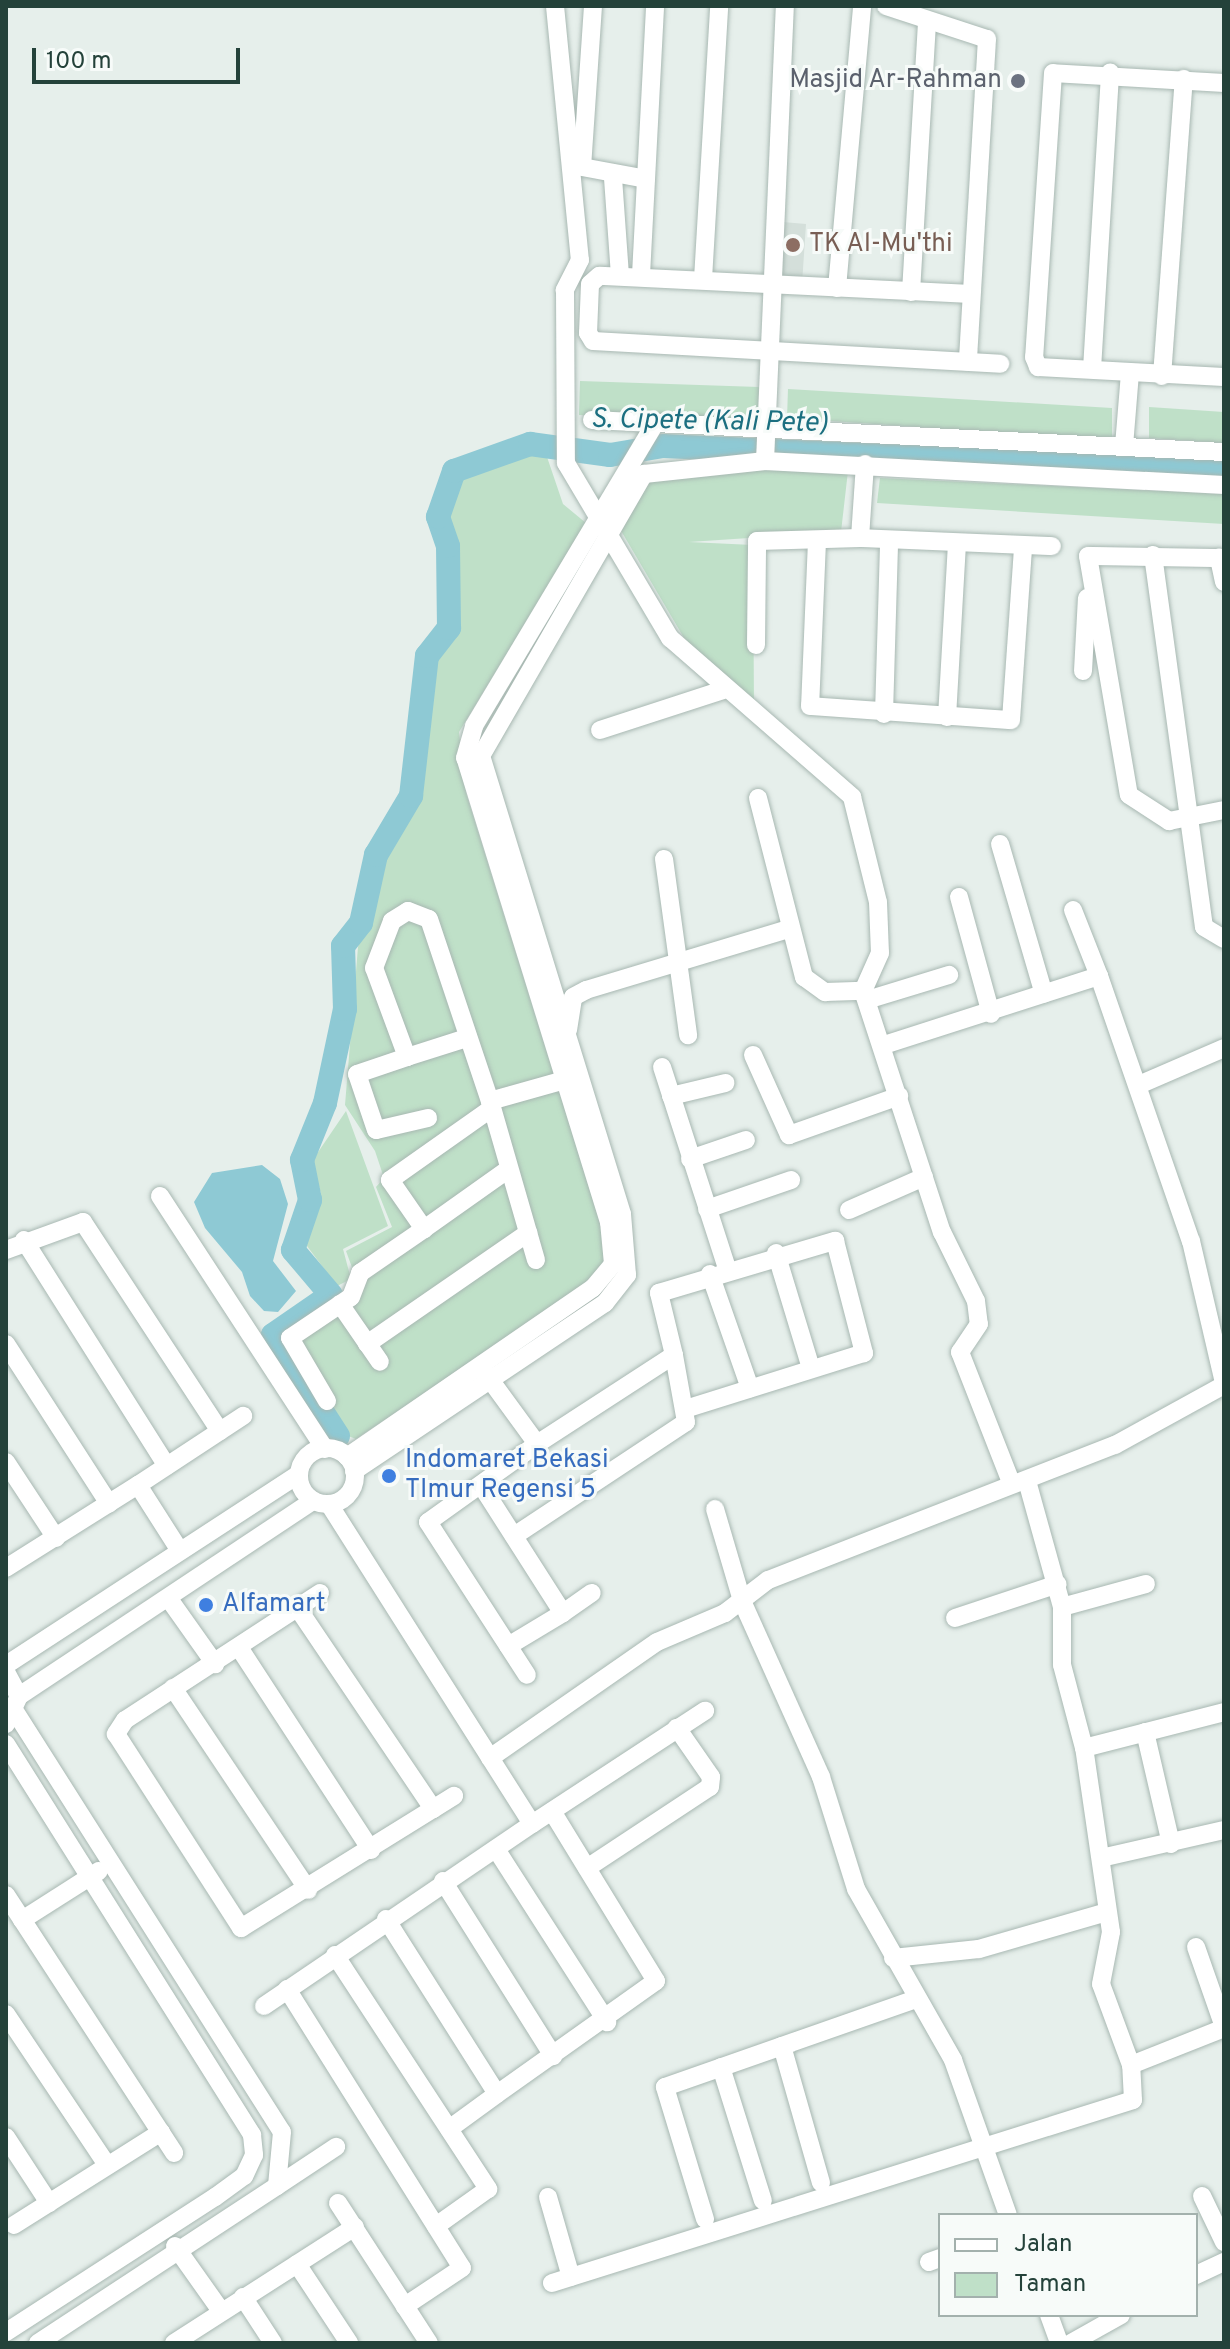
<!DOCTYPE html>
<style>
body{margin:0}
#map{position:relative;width:1230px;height:2349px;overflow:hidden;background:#e6efeb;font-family:Overpass,sans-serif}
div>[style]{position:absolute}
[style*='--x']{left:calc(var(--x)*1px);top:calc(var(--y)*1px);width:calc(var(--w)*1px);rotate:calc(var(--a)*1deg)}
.built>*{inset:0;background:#d4dfda}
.green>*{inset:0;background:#bfe0c8}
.water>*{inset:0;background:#8ec9d4}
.river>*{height:24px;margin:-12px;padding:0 12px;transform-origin:12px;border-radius:12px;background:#8ec9d4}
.roads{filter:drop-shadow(0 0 2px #a8b8b2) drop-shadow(0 0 2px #a8b8b2)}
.minor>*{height:18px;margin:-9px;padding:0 9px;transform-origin:9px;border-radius:9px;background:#fff}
.minor>.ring{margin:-9px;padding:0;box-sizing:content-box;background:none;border:18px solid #fff;border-radius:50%}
.dots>*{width:22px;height:22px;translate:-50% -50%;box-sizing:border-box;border:4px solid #f7fbf9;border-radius:50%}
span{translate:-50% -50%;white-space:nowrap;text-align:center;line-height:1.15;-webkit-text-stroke:6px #f7fbf9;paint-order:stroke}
.worship-label{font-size:26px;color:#5b616d}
.right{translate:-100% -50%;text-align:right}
.education-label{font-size:26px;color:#785e54}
.left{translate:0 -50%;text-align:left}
.shop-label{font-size:26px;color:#366cbe}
.water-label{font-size:28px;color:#1c6f80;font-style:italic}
.frame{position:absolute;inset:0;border:8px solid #24423a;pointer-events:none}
.legend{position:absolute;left:938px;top:2213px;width:260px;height:104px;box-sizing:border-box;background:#f7fbf9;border:2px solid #a3b1ad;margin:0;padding:10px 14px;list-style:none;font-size:24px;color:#24423a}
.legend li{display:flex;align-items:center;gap:16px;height:40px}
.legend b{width:40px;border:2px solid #a3b1ad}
.scale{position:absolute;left:32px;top:48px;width:208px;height:36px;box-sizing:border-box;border:4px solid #24423a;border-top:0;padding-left:10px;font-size:24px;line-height:28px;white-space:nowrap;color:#24423a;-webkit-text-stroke:6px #f7fbf9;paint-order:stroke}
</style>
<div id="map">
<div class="built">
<div style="clip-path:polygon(783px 222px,806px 224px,802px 284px,779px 282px)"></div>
</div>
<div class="green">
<div style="clip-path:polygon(580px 381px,759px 387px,758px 421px,579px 415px)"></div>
<div style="clip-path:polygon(788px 389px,1112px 408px,1112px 440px,787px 418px)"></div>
<div style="clip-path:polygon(1149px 407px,1224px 412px,1224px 443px,1149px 438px)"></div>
<div style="clip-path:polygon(531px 448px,546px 454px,563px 504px,586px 523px,459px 732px,466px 793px,610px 1255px,600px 1276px,356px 1439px,343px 1434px,284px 1335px,357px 1281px,346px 1251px,392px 1227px,376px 1187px,384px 1178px,375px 1151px,345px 1105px,358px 947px,390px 835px,416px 797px,429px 730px,430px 660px,454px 628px,455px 543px,444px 517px,457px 475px)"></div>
<div style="clip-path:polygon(742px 465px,848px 471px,841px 532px,689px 542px,753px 545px,754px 710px,694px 655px,620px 529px,651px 474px)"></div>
<div style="clip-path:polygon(880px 478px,1224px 494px,1224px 524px,877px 503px)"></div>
<div style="clip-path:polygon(346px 1111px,388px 1226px,343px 1249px,351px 1279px,337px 1286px,304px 1242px,321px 1194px,312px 1161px)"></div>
</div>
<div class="water">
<div style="clip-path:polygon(262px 1165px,280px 1179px,288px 1204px,273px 1261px,296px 1291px,278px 1312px,264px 1311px,250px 1296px,242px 1272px,205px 1228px,194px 1202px,212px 1173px)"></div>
</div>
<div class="river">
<div style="--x:338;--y:1436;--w:120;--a:-122.8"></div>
<div style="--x:273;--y:1335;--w:70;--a:-34.6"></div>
<div style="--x:331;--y:1295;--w:59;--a:-130.2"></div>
<div style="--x:293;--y:1250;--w:53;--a:-71.2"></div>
<div style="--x:310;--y:1200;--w:41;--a:-101.3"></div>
<div style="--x:302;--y:1160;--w:61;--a:-68"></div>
<div style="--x:325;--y:1103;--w:96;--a:-78"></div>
<div style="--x:345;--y:1009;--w:63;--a:-91.8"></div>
<div style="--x:343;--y:946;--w:29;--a:-52"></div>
<div style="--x:361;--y:923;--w:70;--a:-77.6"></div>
<div style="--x:376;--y:855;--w:69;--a:-59.3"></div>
<div style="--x:411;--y:796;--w:141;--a:-83.5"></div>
<div style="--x:427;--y:656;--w:36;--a:-52"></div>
<div style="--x:449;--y:628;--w:82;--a:-90.7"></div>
<div style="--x:448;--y:546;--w:31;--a:-109"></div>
<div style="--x:438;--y:517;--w:49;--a:-70.8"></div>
<div style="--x:454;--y:471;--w:81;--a:-19.6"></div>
<div style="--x:530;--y:444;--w:81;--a:7.8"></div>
<div style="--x:610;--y:455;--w:54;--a:-9.6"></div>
<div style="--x:663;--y:446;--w:562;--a:2.55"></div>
</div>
<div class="roads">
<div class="minor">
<div style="--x:555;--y:6;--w:255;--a:84.4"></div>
<div style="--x:580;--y:260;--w:34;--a:117"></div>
<div style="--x:565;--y:290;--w:173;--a:89.7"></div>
<div style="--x:566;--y:463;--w:204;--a:59.3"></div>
<div style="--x:670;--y:638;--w:242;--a:41.1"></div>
<div style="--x:852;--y:797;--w:108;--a:76.1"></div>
<div style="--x:878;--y:902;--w:51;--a:87.8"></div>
<div style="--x:880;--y:953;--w:42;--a:114.1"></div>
<div style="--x:863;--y:991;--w:254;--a:71.9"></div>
<div style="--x:942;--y:1232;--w:77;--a:63.8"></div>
<div style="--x:976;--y:1301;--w:23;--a:83"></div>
<div style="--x:979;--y:1324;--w:34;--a:124"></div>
<div style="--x:960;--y:1352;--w:140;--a:68.6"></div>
<div style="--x:593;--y:6;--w:161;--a:93.9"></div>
<div style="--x:582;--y:167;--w:65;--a:10.6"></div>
<div style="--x:886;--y:6;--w:106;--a:18.1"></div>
<div style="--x:987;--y:39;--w:323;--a:93.4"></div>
<div style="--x:1224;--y:83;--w:171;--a:-176.7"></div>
<div style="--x:1053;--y:73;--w:285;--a:93.8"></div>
<div style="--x:1034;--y:357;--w:11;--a:68"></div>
<div style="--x:1038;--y:367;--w:186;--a:3.1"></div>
<div style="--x:613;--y:178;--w:97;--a:85.9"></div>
<div style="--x:641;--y:275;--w:269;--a:-87"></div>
<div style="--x:703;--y:279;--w:273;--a:-86.6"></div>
<div style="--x:837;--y:288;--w:283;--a:-84.9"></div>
<div style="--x:911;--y:292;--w:271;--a:-86.6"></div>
<div style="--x:971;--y:294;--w:372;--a:-177.2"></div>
<div style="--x:599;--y:276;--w:12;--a:138"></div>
<div style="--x:590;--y:284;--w:49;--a:92.3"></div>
<div style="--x:588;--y:333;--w:9;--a:58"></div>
<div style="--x:593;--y:341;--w:408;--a:3.2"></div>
<div style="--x:1092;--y:369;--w:297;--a:-86.5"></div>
<div style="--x:1162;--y:376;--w:298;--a:-85.8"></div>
<div style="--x:592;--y:420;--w:63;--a:2.7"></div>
<div style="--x:1124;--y:446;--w:73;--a:-85.3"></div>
<div style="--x:765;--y:461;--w:455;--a:-87.5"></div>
<div style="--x:865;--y:464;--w:74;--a:93.9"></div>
<div style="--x:860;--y:538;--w:192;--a:2.4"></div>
<div style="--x:817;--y:541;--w:165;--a:92.4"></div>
<div style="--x:810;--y:706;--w:201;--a:4"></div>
<div style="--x:1011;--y:720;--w:173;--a:-86"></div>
<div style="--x:1153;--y:555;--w:375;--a:82.2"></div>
<div style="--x:1204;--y:927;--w:23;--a:31"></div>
<div style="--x:1224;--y:582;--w:25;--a:-102"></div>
<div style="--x:1219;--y:558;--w:131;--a:-179.1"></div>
<div style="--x:1088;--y:556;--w:242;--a:80.3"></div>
<div style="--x:1129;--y:795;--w:48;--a:33"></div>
<div style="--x:1169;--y:821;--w:56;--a:-11.3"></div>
<div style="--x:756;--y:645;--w:104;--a:-89.4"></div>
<div style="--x:757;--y:541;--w:103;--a:-1.7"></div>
<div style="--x:1083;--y:671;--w:73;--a:-86.9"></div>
<div style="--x:884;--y:714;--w:173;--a:-88.3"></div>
<div style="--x:947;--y:717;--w:174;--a:-86.7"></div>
<div style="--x:600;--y:730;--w:129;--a:-18"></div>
<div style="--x:758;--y:798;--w:185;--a:75.6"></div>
<div style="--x:804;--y:977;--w:26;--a:36"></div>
<div style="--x:825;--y:992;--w:38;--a:-2"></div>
<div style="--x:1000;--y:844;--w:156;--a:73.7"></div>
<div style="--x:664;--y:859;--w:178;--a:82.2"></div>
<div style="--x:959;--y:897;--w:121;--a:74.7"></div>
<div style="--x:1073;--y:910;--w:71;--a:68.5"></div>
<div style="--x:867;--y:1000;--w:86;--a:-17"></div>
<div style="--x:568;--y:1030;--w:33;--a:-81"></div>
<div style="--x:573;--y:997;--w:15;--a:-28"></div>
<div style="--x:586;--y:990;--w:211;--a:-16.8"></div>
<div style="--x:884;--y:1045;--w:226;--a:-17.8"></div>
<div style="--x:1099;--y:976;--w:281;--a:70.9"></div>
<div style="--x:1191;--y:1241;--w:146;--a:76.9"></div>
<div style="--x:753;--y:1055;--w:88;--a:65.8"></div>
<div style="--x:789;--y:1135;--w:117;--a:-19.5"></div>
<div style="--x:407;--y:1057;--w:63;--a:-17.6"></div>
<div style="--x:662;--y:1067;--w:211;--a:72.1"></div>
<div style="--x:1141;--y:1084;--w:90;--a:-23.4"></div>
<div style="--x:671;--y:1096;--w:56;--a:-13.5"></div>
<div style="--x:492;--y:1108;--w:125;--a:144.8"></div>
<div style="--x:390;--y:1180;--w:60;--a:55.2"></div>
<div style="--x:424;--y:1229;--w:100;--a:-35.3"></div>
<div style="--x:428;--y:1118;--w:53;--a:167"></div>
<div style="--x:376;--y:1130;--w:59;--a:-108.7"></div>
<div style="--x:357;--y:1074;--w:53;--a:-18.8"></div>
<div style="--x:407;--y:1057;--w:95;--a:-110.3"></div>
<div style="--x:374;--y:968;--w:50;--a:-69"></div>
<div style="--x:392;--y:921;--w:19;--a:-32"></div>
<div style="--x:408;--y:911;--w:22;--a:21"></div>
<div style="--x:429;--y:919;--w:192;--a:71.5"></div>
<div style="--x:690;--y:1159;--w:59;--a:-18.7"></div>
<div style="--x:160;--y:1196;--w:302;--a:56.9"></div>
<div style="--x:707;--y:1209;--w:89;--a:-19"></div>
<div style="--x:849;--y:1210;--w:82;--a:-23.7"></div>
<div style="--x:24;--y:1240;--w:267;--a:57.7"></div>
<div style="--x:6;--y:1250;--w:82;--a:-20"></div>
<div style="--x:83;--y:1222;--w:250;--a:56.8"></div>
<div style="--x:776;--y:1253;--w:120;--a:73.1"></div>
<div style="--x:536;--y:1260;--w:166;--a:-106.1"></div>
<div style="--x:490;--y:1101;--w:85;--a:-15.7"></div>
<div style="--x:710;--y:1274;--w:121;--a:70.7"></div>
<div style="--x:340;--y:1304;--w:70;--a:55.4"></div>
<div style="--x:6;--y:1344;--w:190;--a:57.2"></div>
<div style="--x:367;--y:1344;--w:196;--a:-34.6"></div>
<div style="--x:674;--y:1355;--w:64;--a:-103.6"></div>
<div style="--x:659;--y:1293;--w:184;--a:-16.5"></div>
<div style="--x:835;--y:1241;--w:116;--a:75.5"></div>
<div style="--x:864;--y:1353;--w:184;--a:162.6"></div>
<div style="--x:486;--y:1374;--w:87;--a:53.9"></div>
<div style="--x:537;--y:1444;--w:134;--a:144.4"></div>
<div style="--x:428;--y:1522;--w:182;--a:57.1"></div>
<div style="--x:327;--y:1401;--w:73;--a:-120.4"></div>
<div style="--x:290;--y:1338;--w:73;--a:-33.9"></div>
<div style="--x:351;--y:1297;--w:26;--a:-69"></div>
<div style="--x:360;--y:1273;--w:78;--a:-34.5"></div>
<div class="ring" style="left:299px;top:1448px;width:38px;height:38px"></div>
<div style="--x:347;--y:1457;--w:298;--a:-34.5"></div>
<div style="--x:593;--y:1288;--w:31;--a:-50"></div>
<div style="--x:613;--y:1264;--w:42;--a:-95.4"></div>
<div style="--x:609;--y:1222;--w:486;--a:-107.2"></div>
<div style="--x:465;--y:758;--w:33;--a:-74"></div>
<div style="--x:474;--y:726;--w:353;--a:-59.1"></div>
<div style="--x:655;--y:423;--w:570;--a:2.92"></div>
<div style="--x:6;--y:1462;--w:91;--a:56.7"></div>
<div style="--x:354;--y:1471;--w:302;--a:-33.8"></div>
<div style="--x:605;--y:1303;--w:36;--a:-52"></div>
<div style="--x:627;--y:1275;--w:61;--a:-94.7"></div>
<div style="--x:622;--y:1214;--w:479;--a:-107.1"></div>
<div style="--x:481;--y:756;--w:326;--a:-60"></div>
<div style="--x:644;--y:474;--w:122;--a:-6.1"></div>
<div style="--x:765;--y:461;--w:460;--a:3"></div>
<div style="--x:481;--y:1485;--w:152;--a:57.4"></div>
<div style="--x:563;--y:1613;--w:64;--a:149"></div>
<div style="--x:329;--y:1504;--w:379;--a:57.6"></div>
<div style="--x:532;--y:1824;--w:207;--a:-33.2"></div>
<div style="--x:715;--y:1509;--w:96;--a:73.6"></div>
<div style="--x:742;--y:1601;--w:193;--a:65.8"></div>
<div style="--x:821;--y:1777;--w:117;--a:72.6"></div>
<div style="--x:856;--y:1889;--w:197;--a:60.4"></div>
<div style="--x:953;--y:2060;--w:164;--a:70.5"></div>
<div style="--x:514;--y:1536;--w:206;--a:-33.5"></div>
<div style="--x:686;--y:1422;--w:68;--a:-100.2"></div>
<div style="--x:674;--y:1355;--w:163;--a:147"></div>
<div style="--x:180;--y:1551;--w:78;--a:-122.5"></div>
<div style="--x:138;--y:1485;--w:126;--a:-33.3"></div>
<div style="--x:6;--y:1568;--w:156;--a:-32.2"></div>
<div style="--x:320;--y:1593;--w:233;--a:146.9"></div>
<div style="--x:125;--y:1720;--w:17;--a:123"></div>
<div style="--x:116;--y:1734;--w:231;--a:57.2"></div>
<div style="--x:241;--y:1928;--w:226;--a:-31.8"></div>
<div style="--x:169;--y:1599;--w:80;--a:54.7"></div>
<div style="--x:1062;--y:1607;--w:87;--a:-15.3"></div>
<div style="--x:299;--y:1610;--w:240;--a:56"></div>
<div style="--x:433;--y:1809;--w:25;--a:-32"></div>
<div style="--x:563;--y:1613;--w:35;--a:-35"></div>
<div style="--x:955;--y:1618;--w:108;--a:-18.3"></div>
<div style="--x:240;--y:1649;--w:240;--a:56.9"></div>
<div style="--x:6;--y:1665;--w:350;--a:-33.1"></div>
<div style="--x:6;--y:1672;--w:27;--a:62"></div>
<div style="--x:19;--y:1696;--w:31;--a:115"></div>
<div style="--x:173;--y:1688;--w:243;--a:56.2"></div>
<div style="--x:19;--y:1696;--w:353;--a:-33.6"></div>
<div style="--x:16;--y:1713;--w:496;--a:57.6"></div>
<div style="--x:282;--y:2132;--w:54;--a:95.3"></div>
<div style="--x:277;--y:2186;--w:286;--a:146.7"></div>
<div style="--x:1145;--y:1732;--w:115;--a:76.9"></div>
<div style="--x:6;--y:1744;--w:462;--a:57.8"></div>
<div style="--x:252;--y:2135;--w:20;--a:84"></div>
<div style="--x:254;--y:2155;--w:23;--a:115"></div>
<div style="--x:244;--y:2176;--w:36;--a:144"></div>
<div style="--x:215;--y:2197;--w:249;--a:147.1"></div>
<div style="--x:1084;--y:1748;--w:145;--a:-14.4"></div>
<div style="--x:490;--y:1758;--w:203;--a:-34.8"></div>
<div style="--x:657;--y:1642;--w:74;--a:-23.1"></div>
<div style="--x:725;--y:1613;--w:54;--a:-37.5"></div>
<div style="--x:768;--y:1580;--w:372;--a:-21.3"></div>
<div style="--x:1115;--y:1445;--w:124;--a:-28.8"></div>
<div style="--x:496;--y:1849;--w:206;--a:57.3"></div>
<div style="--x:1101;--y:1858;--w:126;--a:-12.8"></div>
<div style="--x:587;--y:1868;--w:147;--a:-33.4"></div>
<div style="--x:710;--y:1787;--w:10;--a:-84"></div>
<div style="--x:711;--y:1777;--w:60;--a:-124.8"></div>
<div style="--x:443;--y:1881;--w:207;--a:57.8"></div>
<div style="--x:6;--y:1895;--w:308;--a:56.9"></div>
<div style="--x:386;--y:1919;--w:207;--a:57.6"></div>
<div style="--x:497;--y:2094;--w:195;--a:-35.4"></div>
<div style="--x:656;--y:1981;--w:199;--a:-121.5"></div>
<div style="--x:22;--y:1920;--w:91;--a:-32.5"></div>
<div style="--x:1196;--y:1947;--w:85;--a:70.7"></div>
<div style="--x:335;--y:1955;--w:280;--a:56.8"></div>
<div style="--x:488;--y:2189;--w:64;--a:144.6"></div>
<div style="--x:893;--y:1958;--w:86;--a:-6"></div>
<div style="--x:979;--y:1949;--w:130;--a:-16.1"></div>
<div style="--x:287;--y:1989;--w:329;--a:57.9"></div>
<div style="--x:462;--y:2268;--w:69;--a:146.3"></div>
<div style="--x:264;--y:2006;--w:324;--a:-34.2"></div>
<div style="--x:6;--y:2014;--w:182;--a:56.2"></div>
<div style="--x:782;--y:2046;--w:142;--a:74.1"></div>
<div style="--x:1131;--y:2065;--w:100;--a:-21.7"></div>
<div style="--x:721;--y:2067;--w:140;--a:72.6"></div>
<div style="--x:449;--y:2129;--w:59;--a:-36.1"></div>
<div style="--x:6;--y:2137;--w:79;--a:56.9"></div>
<div style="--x:277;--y:2186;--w:71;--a:-33.5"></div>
<div style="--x:1202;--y:2196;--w:51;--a:64.4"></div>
<div style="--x:548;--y:2197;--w:83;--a:74"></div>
<div style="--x:338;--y:2203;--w:167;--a:57"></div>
<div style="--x:705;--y:2219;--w:138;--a:-106.9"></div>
<div style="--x:665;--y:2087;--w:266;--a:-19.3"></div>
<div style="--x:14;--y:2225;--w:174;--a:-32.3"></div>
<div style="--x:175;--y:2246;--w:80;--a:54.7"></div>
<div style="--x:929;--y:2262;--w:12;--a:-20"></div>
<div style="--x:297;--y:2264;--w:95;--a:56.6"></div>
<div style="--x:1196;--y:2275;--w:31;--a:-25"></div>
<div style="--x:552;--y:2283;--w:609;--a:-17.48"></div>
<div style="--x:1133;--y:2100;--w:35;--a:-93"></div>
<div style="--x:1131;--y:2065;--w:86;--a:-110.3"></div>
<div style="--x:1101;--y:1984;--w:53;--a:-79.1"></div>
<div style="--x:1111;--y:1932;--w:186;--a:-98.3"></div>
<div style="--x:1084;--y:1748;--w:86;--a:-104.8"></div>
<div style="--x:1062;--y:1665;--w:58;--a:-90"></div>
<div style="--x:1062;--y:1607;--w:131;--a:-105.5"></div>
<div style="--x:243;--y:2297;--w:55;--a:56.9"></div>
<div style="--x:1049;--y:2315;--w:30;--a:70"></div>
<div style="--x:174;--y:2343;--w:215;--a:-32.7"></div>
<div style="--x:1071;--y:2343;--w:57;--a:-29.2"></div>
</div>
</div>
<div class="dots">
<div style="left:1018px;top:81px;background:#6b7280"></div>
<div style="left:793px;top:245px;background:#8d6e63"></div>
<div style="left:389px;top:1476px;background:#3f7fe0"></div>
<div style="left:206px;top:1605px;background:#3f7fe0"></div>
</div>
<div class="worship-label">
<span class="right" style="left:1002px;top:81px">Masjid Ar-Rahman</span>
</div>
<div class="education-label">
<span class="left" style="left:809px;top:245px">TK Al-Mu'thi</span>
</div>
<div class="shop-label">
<span class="left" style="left:405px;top:1476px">Indomaret Bekasi<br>TImur Regensi 5</span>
<span class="left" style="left:222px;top:1605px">Alfamart</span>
</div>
<div class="water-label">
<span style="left:709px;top:422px;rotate:1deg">S. Cipete (Kali Pete)</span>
</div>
<div class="frame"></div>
<ul class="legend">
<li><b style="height:10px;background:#fff"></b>Jalan</li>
<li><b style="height:22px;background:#bfe0c8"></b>Taman</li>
</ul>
<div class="scale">100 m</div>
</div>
